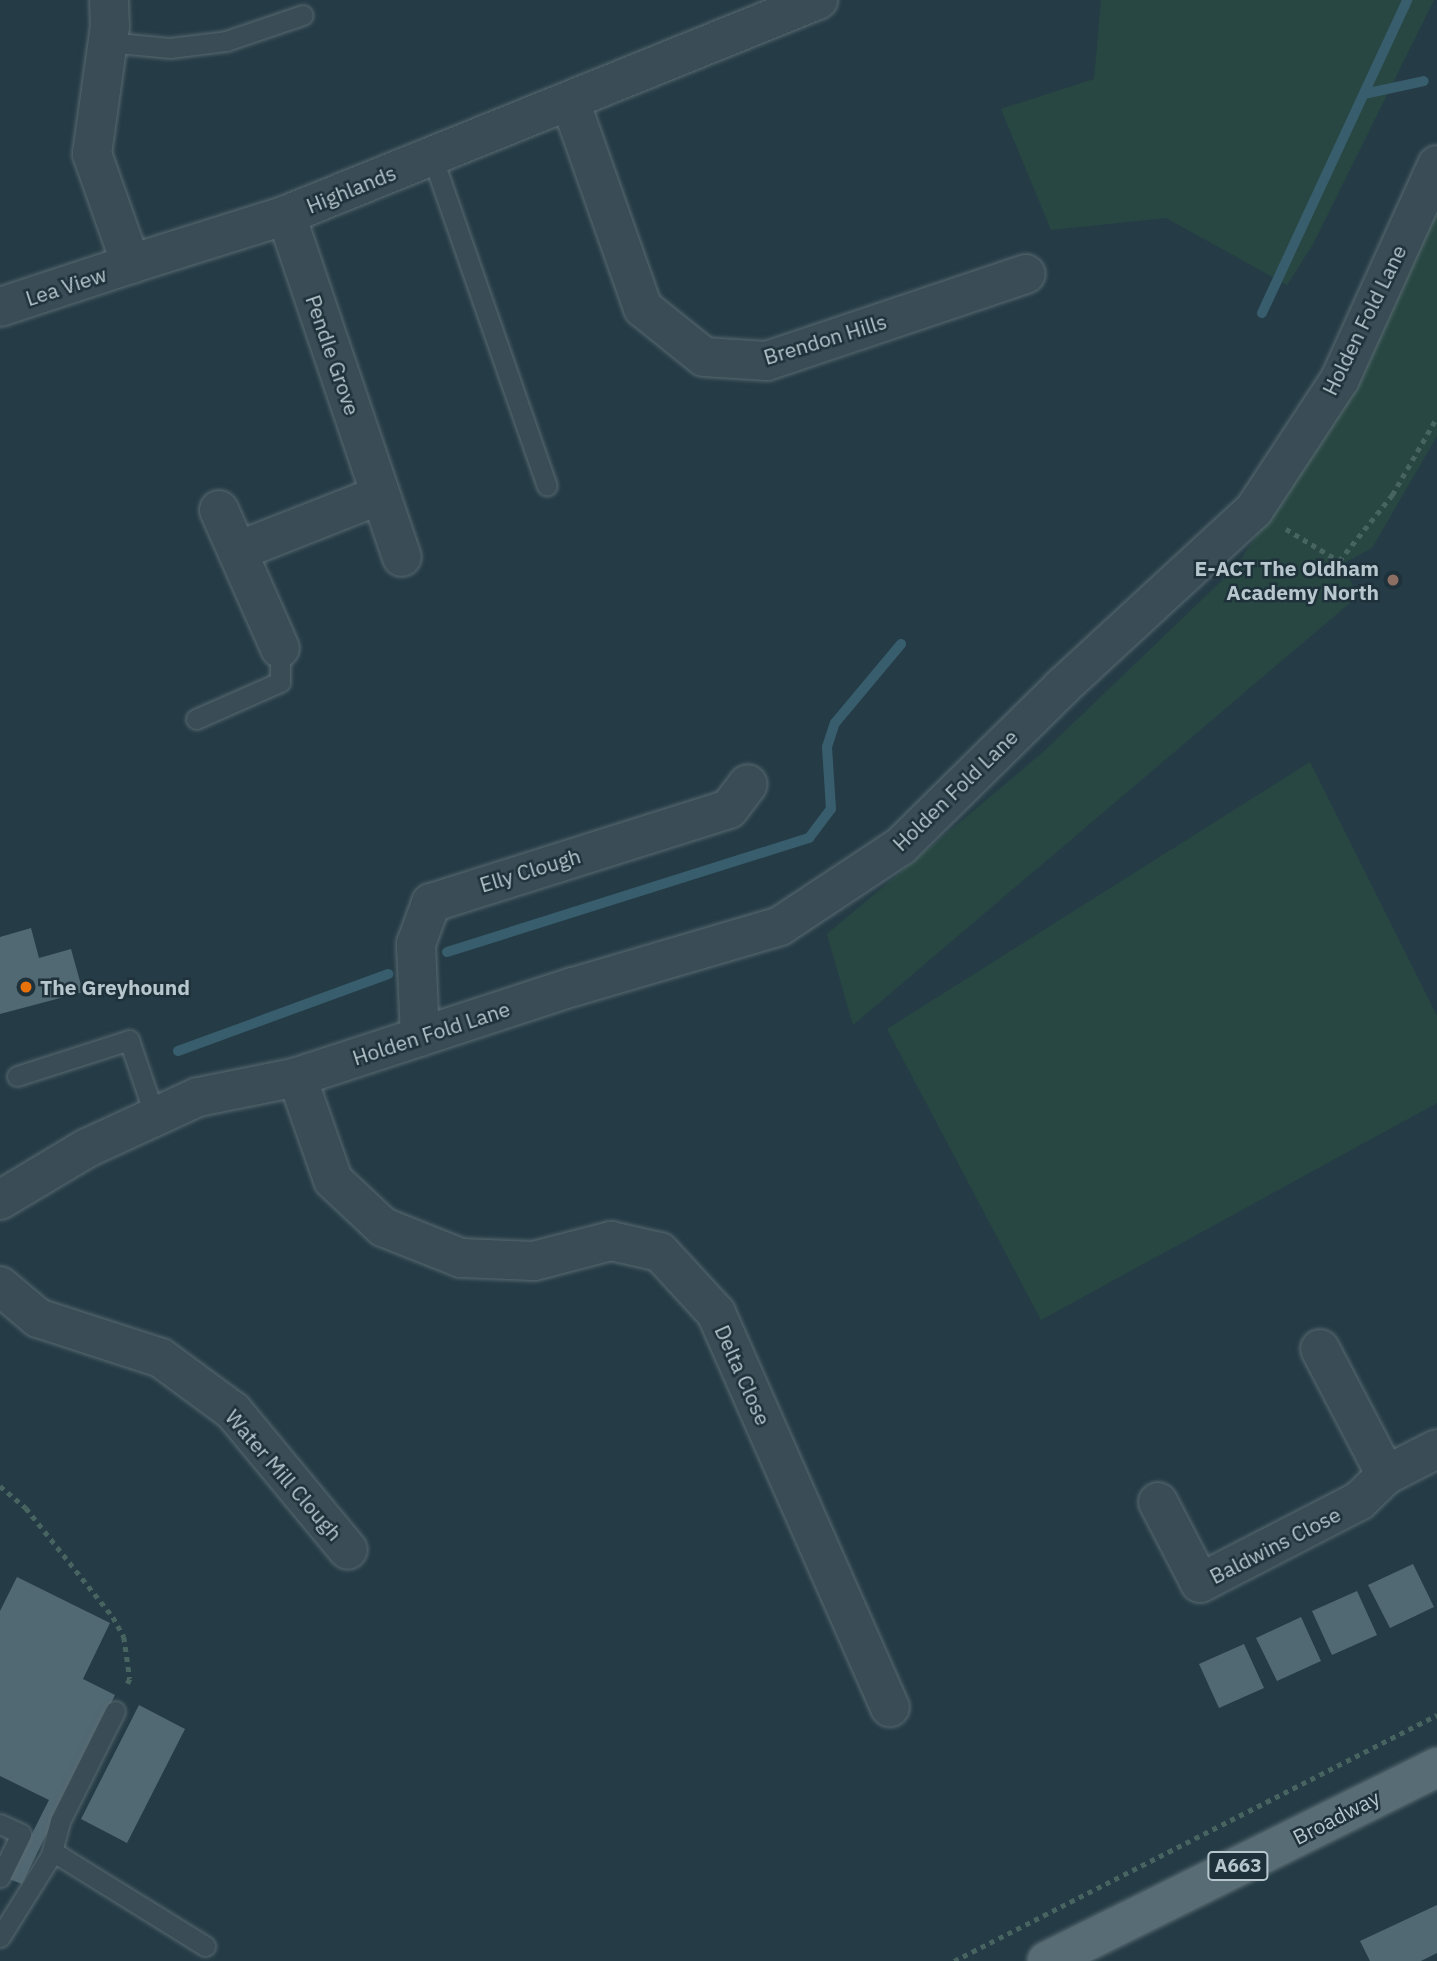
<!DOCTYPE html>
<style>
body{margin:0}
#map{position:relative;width:1437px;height:1961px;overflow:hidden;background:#253c46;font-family:"IBM Plex Sans",sans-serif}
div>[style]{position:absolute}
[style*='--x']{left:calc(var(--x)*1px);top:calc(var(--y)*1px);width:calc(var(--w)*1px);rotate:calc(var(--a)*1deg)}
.green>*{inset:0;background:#284742}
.stream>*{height:10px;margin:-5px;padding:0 5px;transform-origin:5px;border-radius:5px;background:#385d6d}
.building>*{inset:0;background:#516973}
.path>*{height:4.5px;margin-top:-2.25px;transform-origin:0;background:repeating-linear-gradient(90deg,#486460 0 5px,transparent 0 10px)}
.roads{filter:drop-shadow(0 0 2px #596a72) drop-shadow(0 0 2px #596a72)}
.lane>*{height:19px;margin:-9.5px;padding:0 9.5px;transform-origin:9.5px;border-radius:9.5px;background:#3a4c55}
.street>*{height:38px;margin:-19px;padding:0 19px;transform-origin:19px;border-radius:19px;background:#3a4c55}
.primary>*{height:38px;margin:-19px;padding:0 19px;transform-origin:19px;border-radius:19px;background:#586c75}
.dots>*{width:19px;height:19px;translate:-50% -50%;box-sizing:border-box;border:4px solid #1f323b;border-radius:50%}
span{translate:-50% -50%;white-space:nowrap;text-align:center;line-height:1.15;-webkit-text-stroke:5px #1f323b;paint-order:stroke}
.shield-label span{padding:2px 5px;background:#1f323b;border:2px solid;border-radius:5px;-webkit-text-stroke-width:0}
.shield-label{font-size:19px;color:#b8c7ce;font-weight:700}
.street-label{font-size:21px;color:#b8c7ce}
.poi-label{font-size:21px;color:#b8c7ce;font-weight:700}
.right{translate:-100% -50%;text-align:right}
.left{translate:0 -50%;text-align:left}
</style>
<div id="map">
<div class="green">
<div style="clip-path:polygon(1101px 0,1434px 0,1313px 244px,1287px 285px,1166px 218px,1051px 230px,1001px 109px,1094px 79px)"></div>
<div style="clip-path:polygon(1437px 192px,1437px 436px,1372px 548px,1342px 564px,1358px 596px,853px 1025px,827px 934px,1042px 753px,1236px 567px,1277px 503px)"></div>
<div style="clip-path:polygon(1310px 762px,1437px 1016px,1437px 1103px,1041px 1320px,887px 1029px)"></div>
</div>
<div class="stream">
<div style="--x:1364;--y:94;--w:61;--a:-12.2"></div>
<div style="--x:1262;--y:313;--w:345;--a:-65.1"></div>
<div style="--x:447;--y:952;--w:380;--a:-17.5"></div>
<div style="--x:809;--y:838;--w:36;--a:-53"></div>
<div style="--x:831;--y:809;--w:62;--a:-93.7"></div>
<div style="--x:827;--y:747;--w:25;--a:-72"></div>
<div style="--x:835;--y:723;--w:103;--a:-50.1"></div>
<div style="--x:178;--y:1051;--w:224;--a:-20.1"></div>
</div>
<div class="building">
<div style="clip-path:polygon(31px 928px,39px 958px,71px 949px,83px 992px,0 1014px,0 937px)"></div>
<div style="clip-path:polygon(1413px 1564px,1434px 1607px,1390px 1628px,1368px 1585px)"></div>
<div style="clip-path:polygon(17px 1577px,110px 1623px,83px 1679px,115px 1695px,22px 1884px,9px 1879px,49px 1800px,0 1776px,0 1611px)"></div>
<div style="clip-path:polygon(1357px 1591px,1377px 1635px,1332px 1655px,1312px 1611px)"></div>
<div style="clip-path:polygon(1301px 1617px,1321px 1661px,1277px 1681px,1256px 1638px)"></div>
<div style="clip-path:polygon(1244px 1644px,1264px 1688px,1219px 1708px,1199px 1664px)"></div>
<div style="clip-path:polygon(139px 1705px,185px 1729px,127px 1843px,81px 1819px)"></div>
<div style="clip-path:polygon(1437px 1905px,1437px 1953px,1421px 1961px,1370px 1961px,1360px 1941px)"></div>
</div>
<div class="path">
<div style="--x:1286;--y:529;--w:62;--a:31.1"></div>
<div style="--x:1339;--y:561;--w:85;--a:-51.2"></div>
<div style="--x:1392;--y:495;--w:90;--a:-60"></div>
<div style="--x:0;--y:1486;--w:34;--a:40"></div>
<div style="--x:26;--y:1508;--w:139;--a:51.4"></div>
<div style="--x:113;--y:1617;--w:23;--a:61"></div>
<div style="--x:124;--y:1637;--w:42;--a:81.9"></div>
<div style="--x:130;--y:1679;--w:9;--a:117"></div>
<div style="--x:954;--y:1961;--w:542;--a:-26.99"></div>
</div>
<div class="roads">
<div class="lane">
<div style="--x:107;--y:42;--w:63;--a:5.4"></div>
<div style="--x:170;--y:48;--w:56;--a:-7.1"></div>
<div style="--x:226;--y:41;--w:81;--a:-18.7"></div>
<div style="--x:432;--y:156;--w:349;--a:70.8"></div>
<div style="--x:196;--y:719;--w:92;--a:-23.8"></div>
<div style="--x:280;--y:682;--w:34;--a:-90"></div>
<div style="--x:17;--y:1076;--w:118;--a:-17.8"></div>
<div style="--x:129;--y:1040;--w:81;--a:71.3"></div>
<div style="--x:0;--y:1824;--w:23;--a:25"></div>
<div style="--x:21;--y:1834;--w:48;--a:116"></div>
<div style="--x:51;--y:1855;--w:35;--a:-75"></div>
<div style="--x:60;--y:1821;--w:123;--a:-63.4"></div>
<div style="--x:0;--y:1937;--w:97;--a:-58.1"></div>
<div style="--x:51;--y:1855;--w:9;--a:6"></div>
<div style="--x:60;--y:1856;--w:171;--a:31.8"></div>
</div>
<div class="street">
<div style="--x:109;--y:0;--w:26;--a:88"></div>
<div style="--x:110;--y:26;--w:129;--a:98"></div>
<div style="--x:92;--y:154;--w:117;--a:70.5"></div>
<div style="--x:131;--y:264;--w:163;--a:-17.5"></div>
<div style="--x:286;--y:215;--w:574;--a:-22.01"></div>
<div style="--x:570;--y:101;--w:219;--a:70.6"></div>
<div style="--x:643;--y:308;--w:78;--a:38.8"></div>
<div style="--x:704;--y:357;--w:63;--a:3.6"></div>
<div style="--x:767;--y:361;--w:273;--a:-18.6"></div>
<div style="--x:286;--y:215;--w:361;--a:71.3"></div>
<div style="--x:0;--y:307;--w:138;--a:-18.2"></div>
<div style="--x:219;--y:510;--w:151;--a:66.2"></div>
<div style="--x:238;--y:551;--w:153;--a:-21.5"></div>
<div style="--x:420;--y:1037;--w:93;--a:-92.5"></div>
<div style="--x:416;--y:944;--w:44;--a:-69.9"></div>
<div style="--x:431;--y:903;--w:312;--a:-17.5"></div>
<div style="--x:729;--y:809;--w:31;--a:-53"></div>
<div style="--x:297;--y:1077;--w:109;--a:70.7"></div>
<div style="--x:333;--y:1180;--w:69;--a:43.2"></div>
<div style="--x:383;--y:1227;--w:84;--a:21.7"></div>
<div style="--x:461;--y:1258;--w:73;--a:2.4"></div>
<div style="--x:534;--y:1261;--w:80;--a:-14.6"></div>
<div style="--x:611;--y:1241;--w:50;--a:12.7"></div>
<div style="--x:660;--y:1252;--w:83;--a:47.4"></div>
<div style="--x:716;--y:1313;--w:431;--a:66.2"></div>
<div style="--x:0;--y:1200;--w:101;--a:-30.9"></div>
<div style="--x:87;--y:1148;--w:122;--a:-24.7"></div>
<div style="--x:198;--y:1097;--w:101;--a:-11.4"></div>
<div style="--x:297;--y:1077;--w:290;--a:-18.1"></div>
<div style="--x:573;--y:987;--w:216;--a:-16.4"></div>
<div style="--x:780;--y:926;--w:145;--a:-33.5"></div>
<div style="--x:901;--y:846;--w:226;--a:-44.6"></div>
<div style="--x:1062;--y:687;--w:261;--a:-42.7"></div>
<div style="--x:1254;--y:510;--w:157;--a:-56.7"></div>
<div style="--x:1340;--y:379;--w:235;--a:-65.6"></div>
<div style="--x:0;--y:1286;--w:50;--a:40.1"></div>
<div style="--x:38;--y:1318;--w:129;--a:18"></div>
<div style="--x:161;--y:1358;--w:89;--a:36.4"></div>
<div style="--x:233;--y:1411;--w:180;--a:50.4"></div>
<div style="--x:1320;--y:1349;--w:142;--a:62.4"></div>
<div style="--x:1158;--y:1502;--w:91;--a:62.6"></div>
<div style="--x:1200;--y:1583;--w:179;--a:-27.3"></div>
<div style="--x:1359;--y:1501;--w:37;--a:-44"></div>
<div style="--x:1386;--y:1475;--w:57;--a:-27"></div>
</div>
<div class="primary">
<div style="--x:1047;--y:1961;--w:436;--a:-26.4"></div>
</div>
</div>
<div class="dots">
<div style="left:1393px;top:580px;background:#8d6e63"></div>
<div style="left:26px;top:987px;background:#e8710a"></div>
</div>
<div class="shield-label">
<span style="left:1238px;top:1866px">A663</span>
</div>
<div class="street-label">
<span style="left:351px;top:189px;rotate:-22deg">Highlands</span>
<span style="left:66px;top:286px;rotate:-18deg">Lea View</span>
<span style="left:1364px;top:320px;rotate:-64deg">Holden Fold Lane</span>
<span style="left:825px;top:339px;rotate:-17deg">Brendon Hills</span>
<span style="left:333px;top:355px;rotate:71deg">Pendle Grove</span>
<span style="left:955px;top:790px;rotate:-44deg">Holden Fold Lane</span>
<span style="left:530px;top:870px;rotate:-17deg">Elly Clough</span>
<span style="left:431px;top:1033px;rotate:-18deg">Holden Fold Lane</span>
<span style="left:743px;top:1375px;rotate:66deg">Delta Close</span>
<span style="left:284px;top:1475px;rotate:49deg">Water Mill Clough</span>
<span style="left:1275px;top:1545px;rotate:-27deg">Baldwins Close</span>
<span style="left:1336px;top:1817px;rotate:-27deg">Broadway</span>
</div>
<div class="poi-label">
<span class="right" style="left:1379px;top:580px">E-ACT The Oldham<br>Academy North</span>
<span class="left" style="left:40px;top:987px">The Greyhound</span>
</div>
</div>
